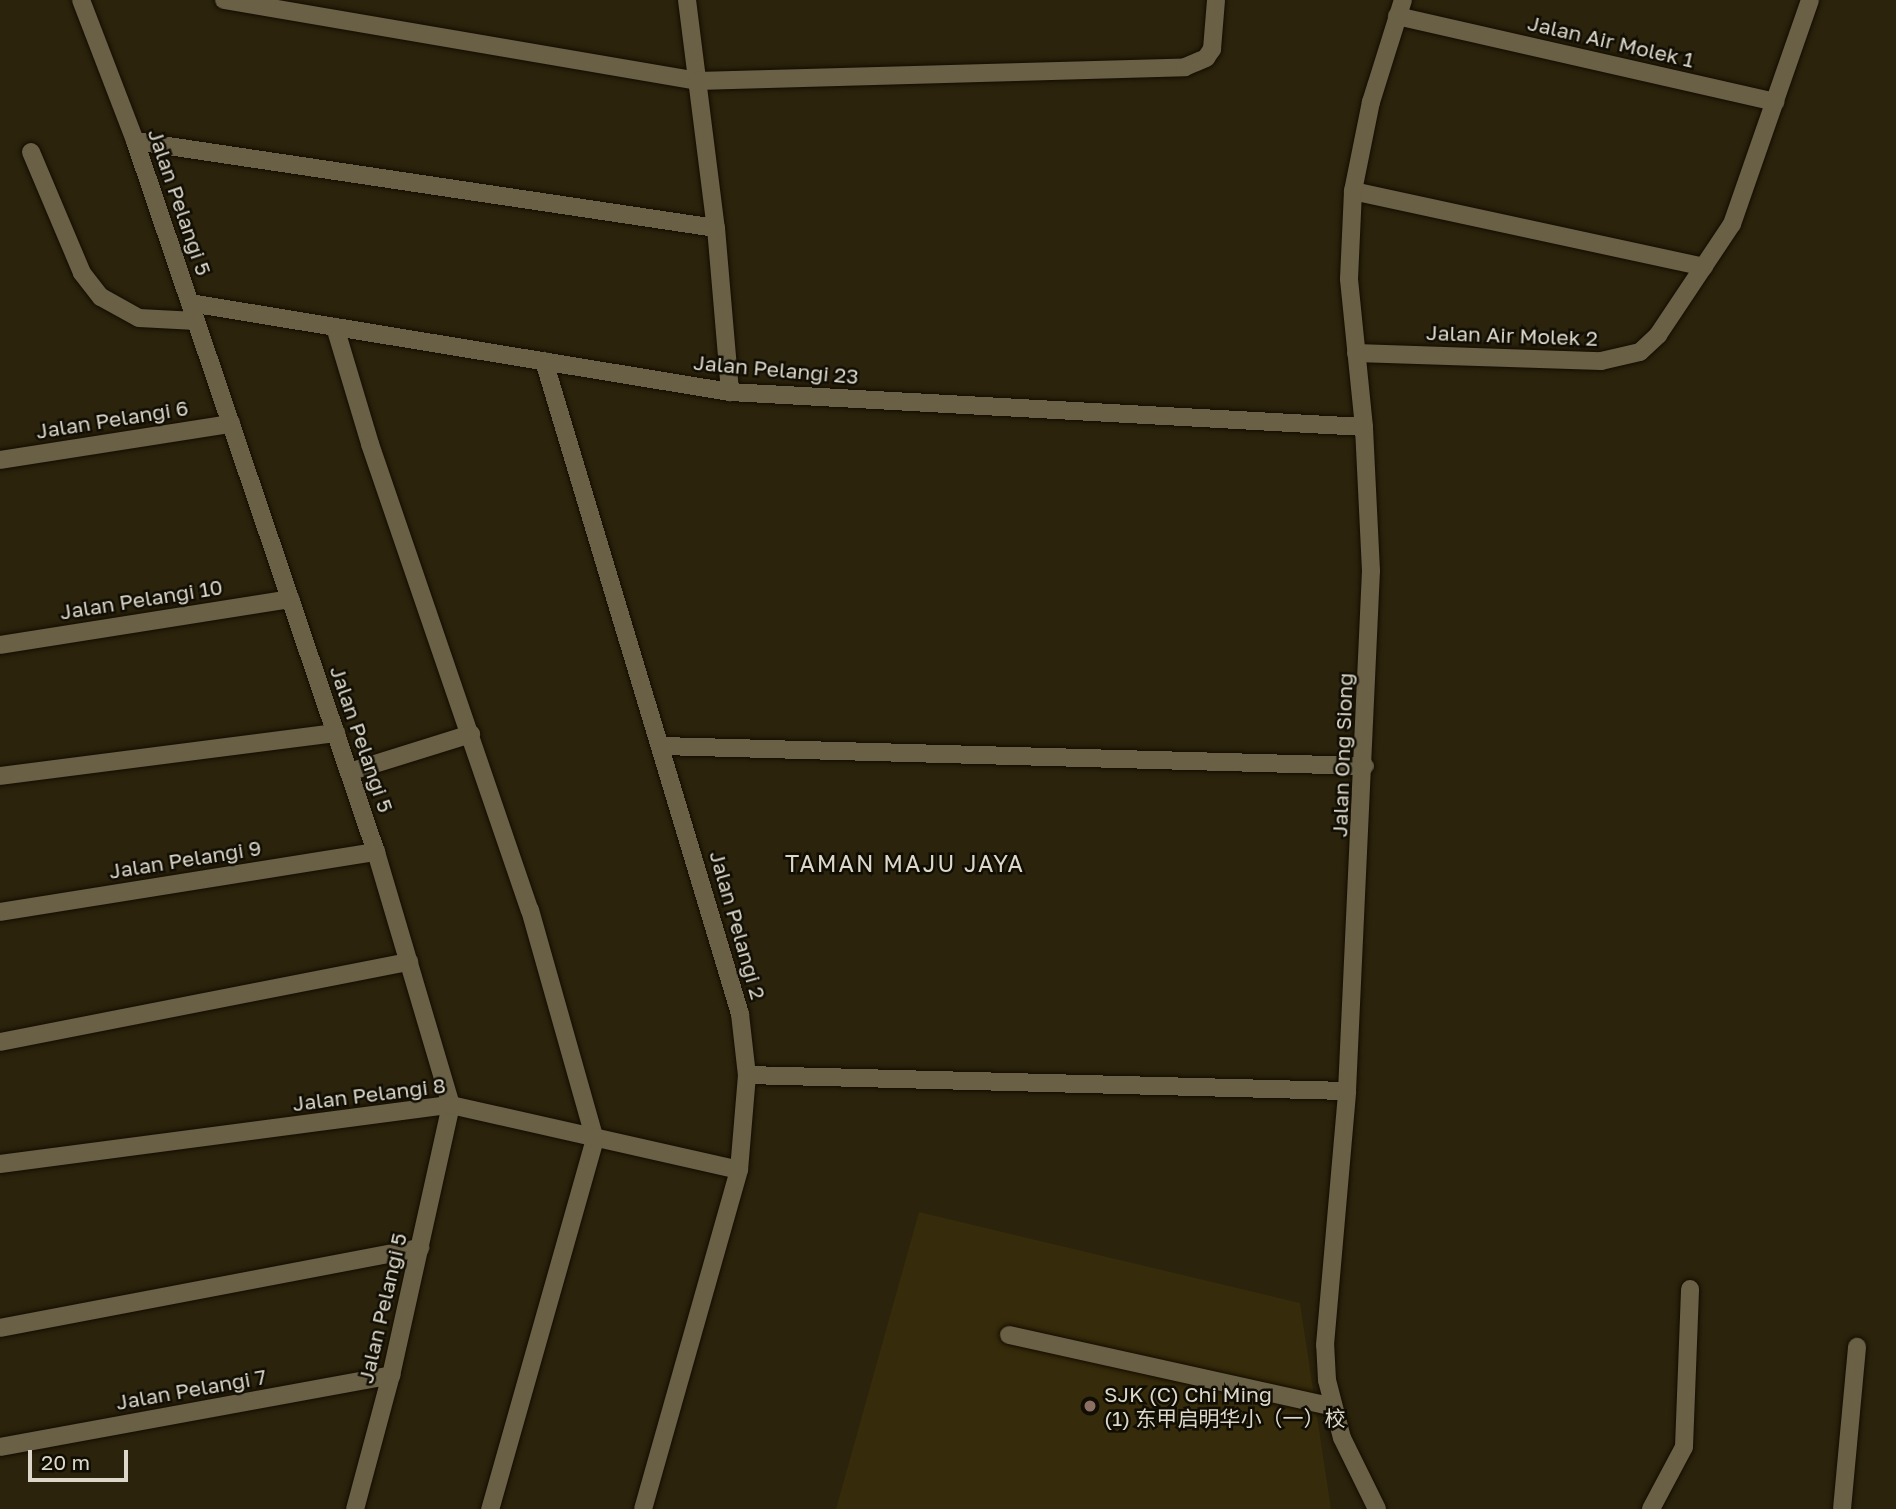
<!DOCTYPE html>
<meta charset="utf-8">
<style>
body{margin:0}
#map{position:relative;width:1896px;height:1509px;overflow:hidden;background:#2b230b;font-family:"Golos Text","Noto Sans SC",sans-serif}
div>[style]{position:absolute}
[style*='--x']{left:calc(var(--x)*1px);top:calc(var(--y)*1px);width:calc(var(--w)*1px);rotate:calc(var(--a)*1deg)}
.built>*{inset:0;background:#362b0a}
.roads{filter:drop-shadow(0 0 2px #140c00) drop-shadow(0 0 2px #140c00)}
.service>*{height:18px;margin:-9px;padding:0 9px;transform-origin:9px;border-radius:9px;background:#696046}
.minor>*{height:18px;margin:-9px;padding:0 9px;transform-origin:9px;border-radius:9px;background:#696046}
.dots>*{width:19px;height:19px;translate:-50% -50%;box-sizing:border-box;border:4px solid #100d04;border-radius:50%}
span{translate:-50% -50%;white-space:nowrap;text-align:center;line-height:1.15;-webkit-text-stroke:5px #100d04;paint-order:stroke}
.street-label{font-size:21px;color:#dcd7c9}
.poi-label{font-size:21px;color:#dcd7c9}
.left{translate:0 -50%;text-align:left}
.neighbourhood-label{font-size:23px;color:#dcd7c9;letter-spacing:2px}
.scale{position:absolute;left:28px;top:1450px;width:100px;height:32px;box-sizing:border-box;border:4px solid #dcd7c9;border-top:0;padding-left:9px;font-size:21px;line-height:24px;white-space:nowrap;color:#dcd7c9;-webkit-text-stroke:5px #100d04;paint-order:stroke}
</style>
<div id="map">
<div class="built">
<div style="clip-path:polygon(919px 1212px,1300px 1303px,1331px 1509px,836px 1509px)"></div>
</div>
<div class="roads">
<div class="service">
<div style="--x:687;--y:0;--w:230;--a:82.8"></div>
<div style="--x:716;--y:228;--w:165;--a:85.1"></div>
<div style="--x:135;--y:141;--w:587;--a:8.52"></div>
<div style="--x:31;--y:152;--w:131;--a:67.1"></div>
<div style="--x:82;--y:273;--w:31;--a:52"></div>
<div style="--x:101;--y:297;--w:43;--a:28.9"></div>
<div style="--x:139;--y:318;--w:57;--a:3"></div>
<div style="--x:1353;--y:191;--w:359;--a:12.2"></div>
<div style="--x:335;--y:327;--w:122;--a:73.3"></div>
<div style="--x:370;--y:444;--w:493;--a:71.1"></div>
<div style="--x:530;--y:910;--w:238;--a:74.2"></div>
<div style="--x:595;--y:1139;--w:385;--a:105.8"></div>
<div style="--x:349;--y:772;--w:128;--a:-17.3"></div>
<div style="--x:0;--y:776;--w:339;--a:-7.3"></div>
<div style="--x:0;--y:1042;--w:417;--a:-11.1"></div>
<div style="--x:0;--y:1328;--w:428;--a:-10.8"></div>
<div style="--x:1009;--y:1335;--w:332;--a:12.5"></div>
<div style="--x:1651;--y:1509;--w:70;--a:-62"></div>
<div style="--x:1684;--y:1447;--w:158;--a:-87.8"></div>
<div style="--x:1842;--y:1509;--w:163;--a:-84.7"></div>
</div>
<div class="minor">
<div style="--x:81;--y:0;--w:151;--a:69"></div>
<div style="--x:135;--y:141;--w:751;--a:71.28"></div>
<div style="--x:376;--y:852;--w:264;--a:73.5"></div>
<div style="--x:451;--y:1105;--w:277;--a:102.5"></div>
<div style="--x:391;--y:1375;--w:139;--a:105"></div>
<div style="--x:224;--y:0;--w:480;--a:9.7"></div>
<div style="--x:697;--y:81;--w:488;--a:-1.6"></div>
<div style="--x:1185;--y:67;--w:23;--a:-23"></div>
<div style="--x:1206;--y:58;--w:11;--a:-56"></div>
<div style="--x:1212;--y:49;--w:49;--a:-85.3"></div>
<div style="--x:1397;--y:16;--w:388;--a:12.8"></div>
<div style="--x:190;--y:303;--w:547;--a:9.36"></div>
<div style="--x:730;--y:392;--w:635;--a:3.16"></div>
<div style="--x:1356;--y:353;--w:245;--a:1.9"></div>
<div style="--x:1601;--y:361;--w:40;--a:-13"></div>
<div style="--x:1640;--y:352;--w:25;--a:-43"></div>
<div style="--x:1658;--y:335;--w:133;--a:-56.3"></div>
<div style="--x:1732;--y:224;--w:237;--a:-70.8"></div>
<div style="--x:544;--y:361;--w:682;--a:73.29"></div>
<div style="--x:740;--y:1014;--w:61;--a:83.5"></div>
<div style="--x:747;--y:1075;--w:95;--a:94.8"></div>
<div style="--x:739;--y:1170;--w:352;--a:105.8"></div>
<div style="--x:0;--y:460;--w:234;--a:-8.9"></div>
<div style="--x:0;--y:645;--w:294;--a:-9"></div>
<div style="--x:662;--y:746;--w:703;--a:1.63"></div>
<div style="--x:0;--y:912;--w:381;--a:-9.1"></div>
<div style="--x:747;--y:1075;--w:600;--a:1.53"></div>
<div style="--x:0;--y:1164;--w:455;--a:-7.5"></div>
<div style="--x:451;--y:1105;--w:295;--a:12.7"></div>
<div style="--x:0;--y:1447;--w:398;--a:-10.4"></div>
<div style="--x:1377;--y:1509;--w:79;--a:-116.2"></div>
<div style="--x:1342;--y:1438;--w:60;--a:-104.5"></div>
<div style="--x:1327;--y:1380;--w:35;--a:-93"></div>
<div style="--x:1325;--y:1345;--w:255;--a:-85"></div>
<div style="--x:1347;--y:1091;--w:521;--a:-87.36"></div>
<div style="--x:1371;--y:571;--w:144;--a:-92.8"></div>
<div style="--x:1364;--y:427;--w:149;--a:-95.8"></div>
<div style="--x:1349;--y:279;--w:88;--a:-87.4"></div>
<div style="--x:1353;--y:191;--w:91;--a:-78.6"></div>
<div style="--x:1371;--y:102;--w:107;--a:-72.6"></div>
</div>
</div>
<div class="dots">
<div style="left:1090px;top:1406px;background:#8d6e63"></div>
</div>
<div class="street-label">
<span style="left:1611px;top:41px;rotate:13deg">Jalan Air Molek 1</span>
<span style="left:180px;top:202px;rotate:71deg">Jalan Pelangi 5</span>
<span style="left:1512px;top:335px;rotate:2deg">Jalan Air Molek 2</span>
<span style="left:776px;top:369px;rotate:5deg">Jalan Pelangi 23</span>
<span style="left:112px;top:419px;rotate:-9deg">Jalan Pelangi 6</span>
<span style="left:141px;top:599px;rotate:-9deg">Jalan Pelangi 10</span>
<span style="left:362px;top:739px;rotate:71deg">Jalan Pelangi 5</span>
<span style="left:1342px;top:755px;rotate:-88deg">Jalan Ong Siong</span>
<span style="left:185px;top:859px;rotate:-9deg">Jalan Pelangi 9</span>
<span style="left:738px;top:925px;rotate:74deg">Jalan Pelangi 2</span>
<span style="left:369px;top:1094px;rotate:-7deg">Jalan Pelangi 8</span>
<span style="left:382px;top:1308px;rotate:-77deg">Jalan Pelangi 5</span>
<span style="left:191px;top:1389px;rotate:-10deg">Jalan Pelangi 7</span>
</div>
<div class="poi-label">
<span class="left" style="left:1104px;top:1406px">SJK (C) Chi Ming<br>(1) 东甲启明华小（一）校</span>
</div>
<div class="neighbourhood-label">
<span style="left:905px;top:863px">TAMAN MAJU JAYA</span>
</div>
<div class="scale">20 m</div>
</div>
